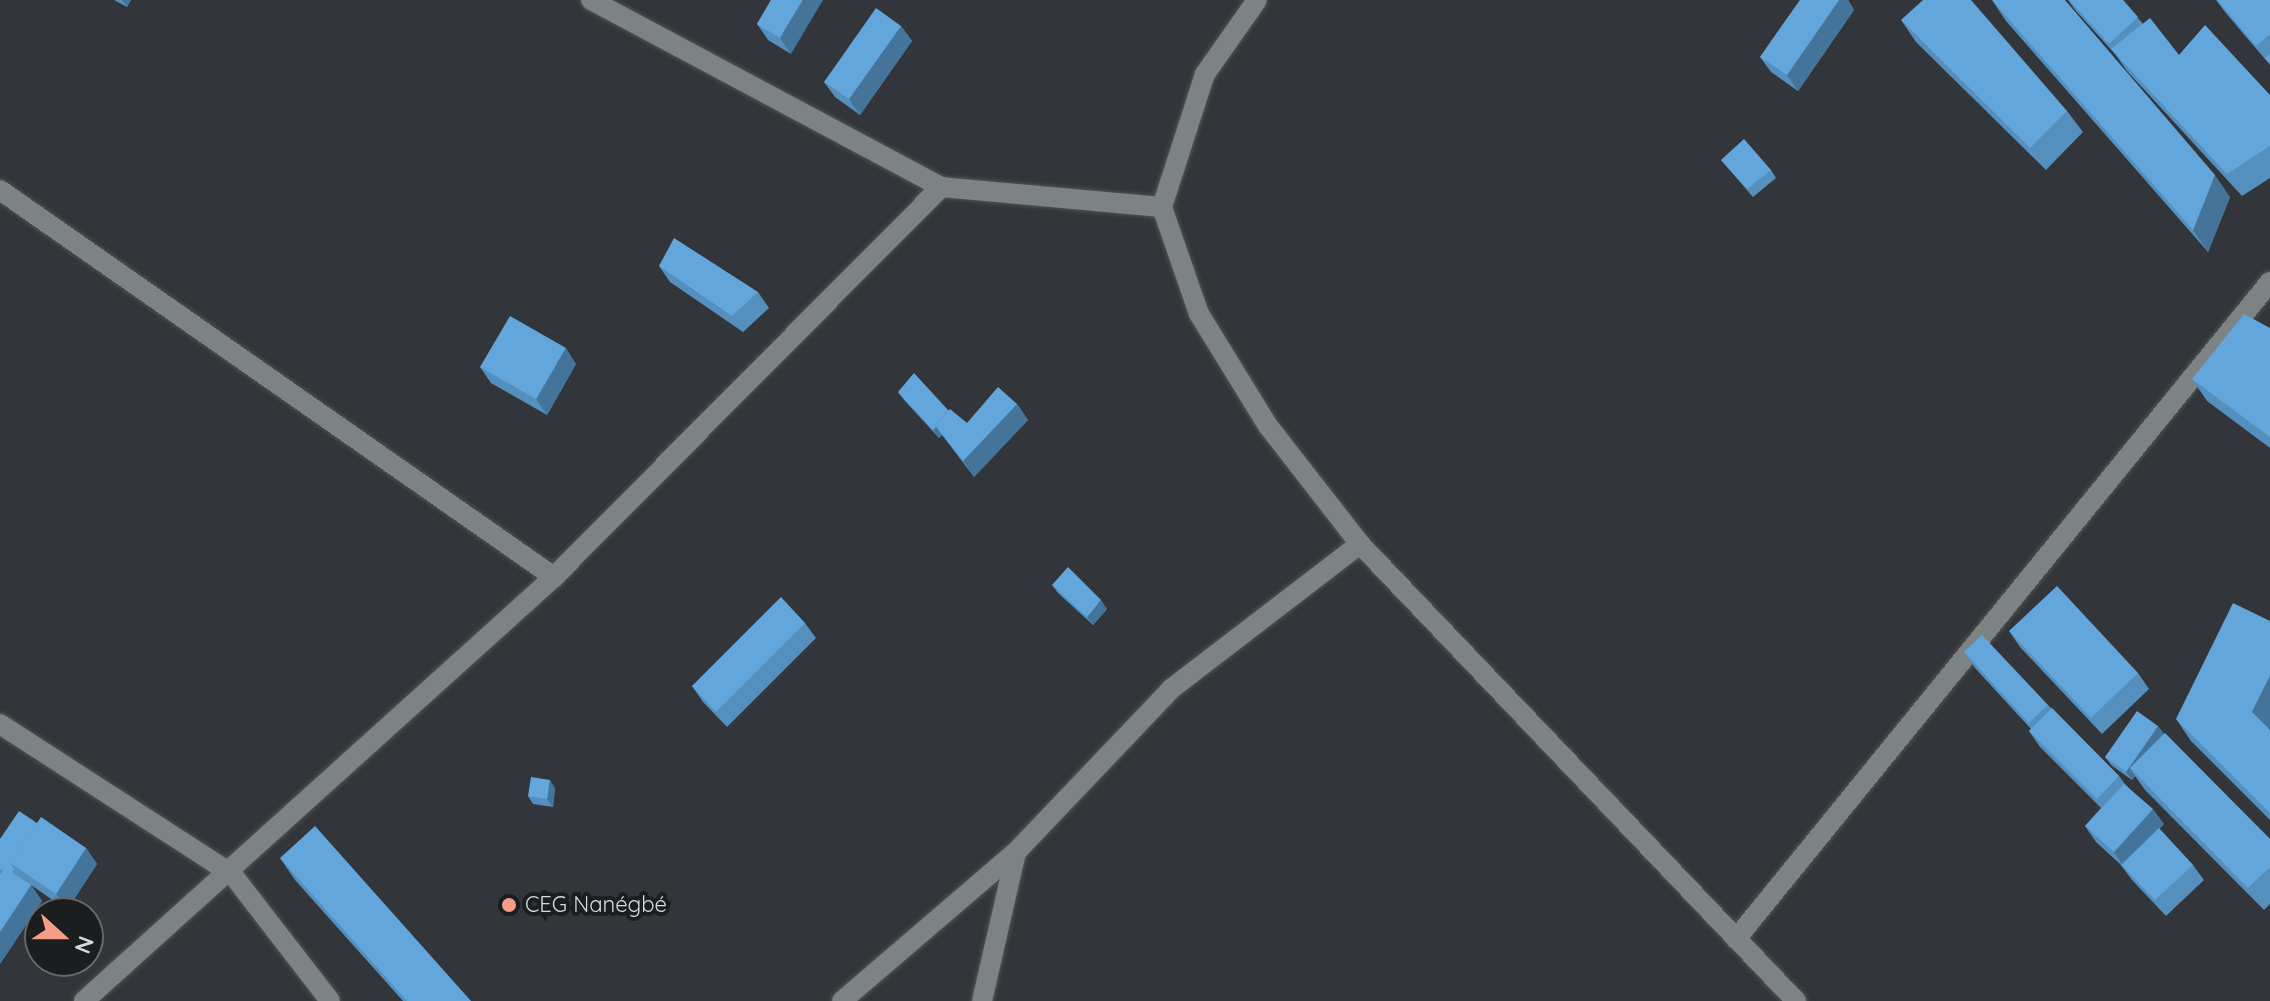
<!DOCTYPE html>
<meta charset="utf-8">
<style>
body{margin:0}
#map{position:relative;width:2270px;height:1001px;overflow:hidden;background:#323539;font-family:Quicksand,sans-serif}
div>[style]{position:absolute}
[style*='--x']{left:calc(var(--x)*1px);top:calc(var(--y)*1px);width:calc(var(--w)*1px);rotate:calc(var(--a)*1deg)}
.roads{filter:drop-shadow(0 0 2px #4f5254) drop-shadow(0 0 2px #4f5254)}
.minor>*{height:20px;margin:-10px;padding:0 10px;transform-origin:10px;border-radius:10px;background:#7d8285}
.wall>*{inset:0;background:#558fbd}
.shaded-wall>*{inset:0;background:#45749a}
.building>*{inset:0;background:#63a6dc}
.dots>*{width:22px;height:22px;translate:-50% -50%;box-sizing:border-box;border:4px solid #1b1d1e;border-radius:50%}
span{translate:-50% -50%;white-space:nowrap;text-align:center;line-height:1.15;-webkit-text-stroke:8px #1b1d1e;paint-order:stroke}
.poi-label{font-size:22px;color:#d6d9db}
.left{translate:0 -50%;text-align:left}
.north{position:absolute;left:24px;top:897px;width:80px;height:80px;box-sizing:border-box;background:#1b1d1e;border:2px solid #66686a;border-radius:50%;rotate:111deg;font-size:22px;font-weight:700;line-height:32px;text-align:center;color:#d6d9db}
.north::after{content:'';display:block;margin:auto;width:28px;height:36px;background:#f49e88;clip-path:polygon(50% 0,100% 100%,50% 72%,0 100%)}
</style>
<div id="map">
<div class="roads">
<div class="minor">
<div style="--x:591;--y:0;--w:397;--a:28.1"></div>
<div style="--x:941;--y:187;--w:222;--a:5.2"></div>
<div style="--x:0;--y:190;--w:676;--a:34.94"></div>
<div style="--x:1360;--y:544;--w:632;--a:46.35"></div>
<div style="--x:0;--y:724;--w:276;--a:32.9"></div>
<div style="--x:232;--y:874;--w:160;--a:52.3"></div>
<div style="--x:1736;--y:939;--w:847;--a:-50.9"></div>
<div style="--x:84;--y:1001;--w:633;--a:-42.05"></div>
<div style="--x:554;--y:577;--w:549;--a:-45.22"></div>
<div style="--x:842;--y:1001;--w:229;--a:-40.6"></div>
<div style="--x:1016;--y:852;--w:225;--a:-46.4"></div>
<div style="--x:1171;--y:689;--w:238;--a:-37.5"></div>
<div style="--x:1360;--y:544;--w:150;--a:-127.9"></div>
<div style="--x:1268;--y:426;--w:132;--a:-121.6"></div>
<div style="--x:1199;--y:314;--w:113;--a:-109.1"></div>
<div style="--x:1162;--y:207;--w:140;--a:-72.1"></div>
<div style="--x:1205;--y:74;--w:90;--a:-54.9"></div>
<div style="--x:982;--y:1001;--w:153;--a:-77.1"></div>
</div>
</div>
<div class="wall">
<div style="clip-path:polygon(114px 0,131px 0,127px 7px)"></div>
<div style="clip-path:polygon(771px 0,791px 54px,768px 40px,757px 24px)"></div>
<div style="clip-path:polygon(1800px 0,1848px 0,1854px 10px,1798px 91px,1771px 72px,1760px 57px)"></div>
<div style="clip-path:polygon(1992px 0,2230px 197px,2208px 252px,2006px 21px)"></div>
<div style="clip-path:polygon(2068px 0,2123px 0,2143px 24px,2179px 55px,2270px 95px,2270px 178px,2242px 196px,2127px 71px,2115px 54px,2076px 11px)"></div>
<div style="clip-path:polygon(2216px 0,2270px 0,2270px 65px,2225px 12px)"></div>
<div style="clip-path:polygon(1901px 20px,2067px 111px,2083px 132px,2046px 170px,1916px 42px)"></div>
<div style="clip-path:polygon(901px 26px,912px 41px,860px 115px,835px 97px,824px 82px)"></div>
<div style="clip-path:polygon(1721px 160px,1771px 170px,1776px 178px,1753px 197px)"></div>
<div style="clip-path:polygon(659px 266px,758px 292px,769px 308px,743px 332px,670px 282px)"></div>
<div style="clip-path:polygon(2270px 328px,2270px 448px,2207px 401px,2192px 379px)"></div>
<div style="clip-path:polygon(576px 364px,547px 415px,491px 383px,480px 367px)"></div>
<div style="clip-path:polygon(898px 392px,948px 410px,967px 423px,1017px 404px,1028px 420px,974px 477px,942px 435px,939px 438px,904px 400px)"></div>
<div style="clip-path:polygon(1052px 585px,1107px 609px,1093px 625px,1058px 593px)"></div>
<div style="clip-path:polygon(805px 623px,816px 638px,727px 727px,703px 702px,692px 686px)"></div>
<div style="clip-path:polygon(2009px 631px,2138px 673px,2149px 689px,2102px 734px,2020px 647px)"></div>
<div style="clip-path:polygon(1964px 652px,2048px 705px,2119px 776px,2125px 784px,2164px 824px,2159px 829px,2193px 865px,2204px 880px,2166px 916px,2132px 880px,2121px 865px,2096px 842px,2085px 826px,2101px 808px,2040px 747px,2029px 731px,2031px 729px,1975px 668px)"></div>
<div style="clip-path:polygon(2176px 719px,2270px 730px,2270px 820px,2191px 741px)"></div>
<div style="clip-path:polygon(2158px 726px,2164px 734px,2270px 839px,2270px 904px,2264px 910px,2145px 790px,2135px 776px,2132px 780px,2111px 765px,2105px 757px)"></div>
<div style="clip-path:polygon(555px 788px,553px 807px,533px 804px,528px 796px)"></div>
<div style="clip-path:polygon(37px 823px,86px 848px,97px 864px,67px 910px,31px 885px,42px 901px,0 964px,0 839px)"></div>
<div style="clip-path:polygon(280px 858px,471px 1001px,403px 1001px,295px 880px)"></div>
</div>
<div class="shaded-wall">
<div style="clip-path:polygon(122px 0,131px 0,127px 7px)"></div>
<div style="clip-path:polygon(803px 0,823px 0,791px 54px,780px 38px)"></div>
<div style="clip-path:polygon(1839px 0,1848px 0,1854px 10px,1798px 91px,1787px 75px)"></div>
<div style="clip-path:polygon(901px 26px,912px 41px,860px 115px,849px 99px)"></div>
<div style="clip-path:polygon(2215px 175px,2230px 197px,2208px 252px,2193px 230px)"></div>
<div style="clip-path:polygon(566px 348px,576px 364px,547px 415px,536px 399px)"></div>
<div style="clip-path:polygon(1017px 404px,1028px 420px,974px 477px,963px 461px)"></div>
<div style="clip-path:polygon(936px 427px,942px 435px,939px 438px,933px 430px)"></div>
<div style="clip-path:polygon(1101px 600px,1107px 609px,1093px 625px,1087px 617px)"></div>
<div style="clip-path:polygon(2270px 676px,2270px 728px,2267px 734px,2252px 712px)"></div>
<div style="clip-path:polygon(2158px 726px,2164px 734px,2130px 768px,2135px 776px,2132px 780px,2126px 772px)"></div>
<div style="clip-path:polygon(550px 780px,555px 788px,553px 807px,547px 799px)"></div>
<div style="clip-path:polygon(2153px 809px,2164px 824px,2124px 868px,2114px 852px)"></div>
<div style="clip-path:polygon(86px 848px,97px 864px,67px 910px,56px 894px)"></div>
<div style="clip-path:polygon(31px 885px,42px 901px,0 964px,0 932px)"></div>
</div>
<div class="building">
<div style="clip-path:polygon(771px 0,803px 0,780px 38px,757px 24px)"></div>
<div style="clip-path:polygon(1800px 0,1839px 0,1787px 75px,1760px 57px)"></div>
<div style="clip-path:polygon(1923px 0,1971px 0,2067px 111px,2030px 148px,1901px 20px)"></div>
<div style="clip-path:polygon(1992px 0,2065px 0,2215px 175px,2193px 230px)"></div>
<div style="clip-path:polygon(2069px 0,2123px 0,2138px 17px,2109px 44px)"></div>
<div style="clip-path:polygon(2217px 0,2270px 0,2270px 34px,2256px 46px)"></div>
<div style="clip-path:polygon(876px 8px,901px 26px,849px 99px,824px 82px)"></div>
<div style="clip-path:polygon(2150px 18px,2179px 55px,2205px 25px,2270px 95px,2270px 146px,2227px 174px,2111px 49px)"></div>
<div style="clip-path:polygon(2270px 54px,2270px 63px,2265px 58px)"></div>
<div style="clip-path:polygon(1744px 139px,1771px 170px,1747px 189px,1721px 160px)"></div>
<div style="clip-path:polygon(674px 238px,758px 292px,732px 316px,659px 266px)"></div>
<div style="clip-path:polygon(2244px 314px,2270px 328px,2270px 437px,2192px 379px)"></div>
<div style="clip-path:polygon(510px 316px,566px 348px,536px 399px,480px 367px)"></div>
<div style="clip-path:polygon(914px 373px,948px 410px,935px 425px,936px 427px,933px 430px,898px 392px)"></div>
<div style="clip-path:polygon(998px 387px,1017px 404px,963px 461px,935px 425px,950px 409px,967px 423px)"></div>
<div style="clip-path:polygon(1068px 567px,1101px 600px,1087px 617px,1052px 585px)"></div>
<div style="clip-path:polygon(2057px 586px,2138px 673px,2091px 718px,2009px 631px)"></div>
<div style="clip-path:polygon(781px 597px,805px 623px,716px 712px,692px 686px)"></div>
<div style="clip-path:polygon(2233px 603px,2270px 621px,2270px 676px,2252px 712px,2270px 730px,2270px 813px,2176px 719px)"></div>
<div style="clip-path:polygon(1982px 635px,2048px 705px,2029px 723px,1964px 652px)"></div>
<div style="clip-path:polygon(2052px 708px,2119px 776px,2097px 799px,2029px 731px)"></div>
<div style="clip-path:polygon(2137px 711px,2158px 726px,2126px 772px,2105px 757px)"></div>
<div style="clip-path:polygon(2165px 733px,2270px 839px,2270px 867px,2248px 888px,2130px 768px)"></div>
<div style="clip-path:polygon(531px 777px,550px 780px,547px 799px,528px 796px)"></div>
<div style="clip-path:polygon(2124px 784px,2153px 809px,2114px 852px,2085px 826px)"></div>
<div style="clip-path:polygon(19px 811px,37px 823px,10px 863px,14px 869px,12px 873px,5px 868px,3px 871px,0 869px,0 839px)"></div>
<div style="clip-path:polygon(41px 817px,86px 848px,56px 894px,10px 863px)"></div>
<div style="clip-path:polygon(315px 826px,471px 1001px,407px 1001px,280px 858px)"></div>
<div style="clip-path:polygon(2159px 828px,2193px 865px,2155px 900px,2121px 865px)"></div>
<div style="clip-path:polygon(5px 868px,31px 885px,0 932px,0 875px)"></div>
</div>
<div class="dots">
<div style="left:509px;top:905px;background:#f49e88"></div>
</div>
<div class="poi-label">
<span class="left" style="left:525px;top:905px">CEG Nanégbé</span>
</div>
<div class="north">N</div>
</div>
